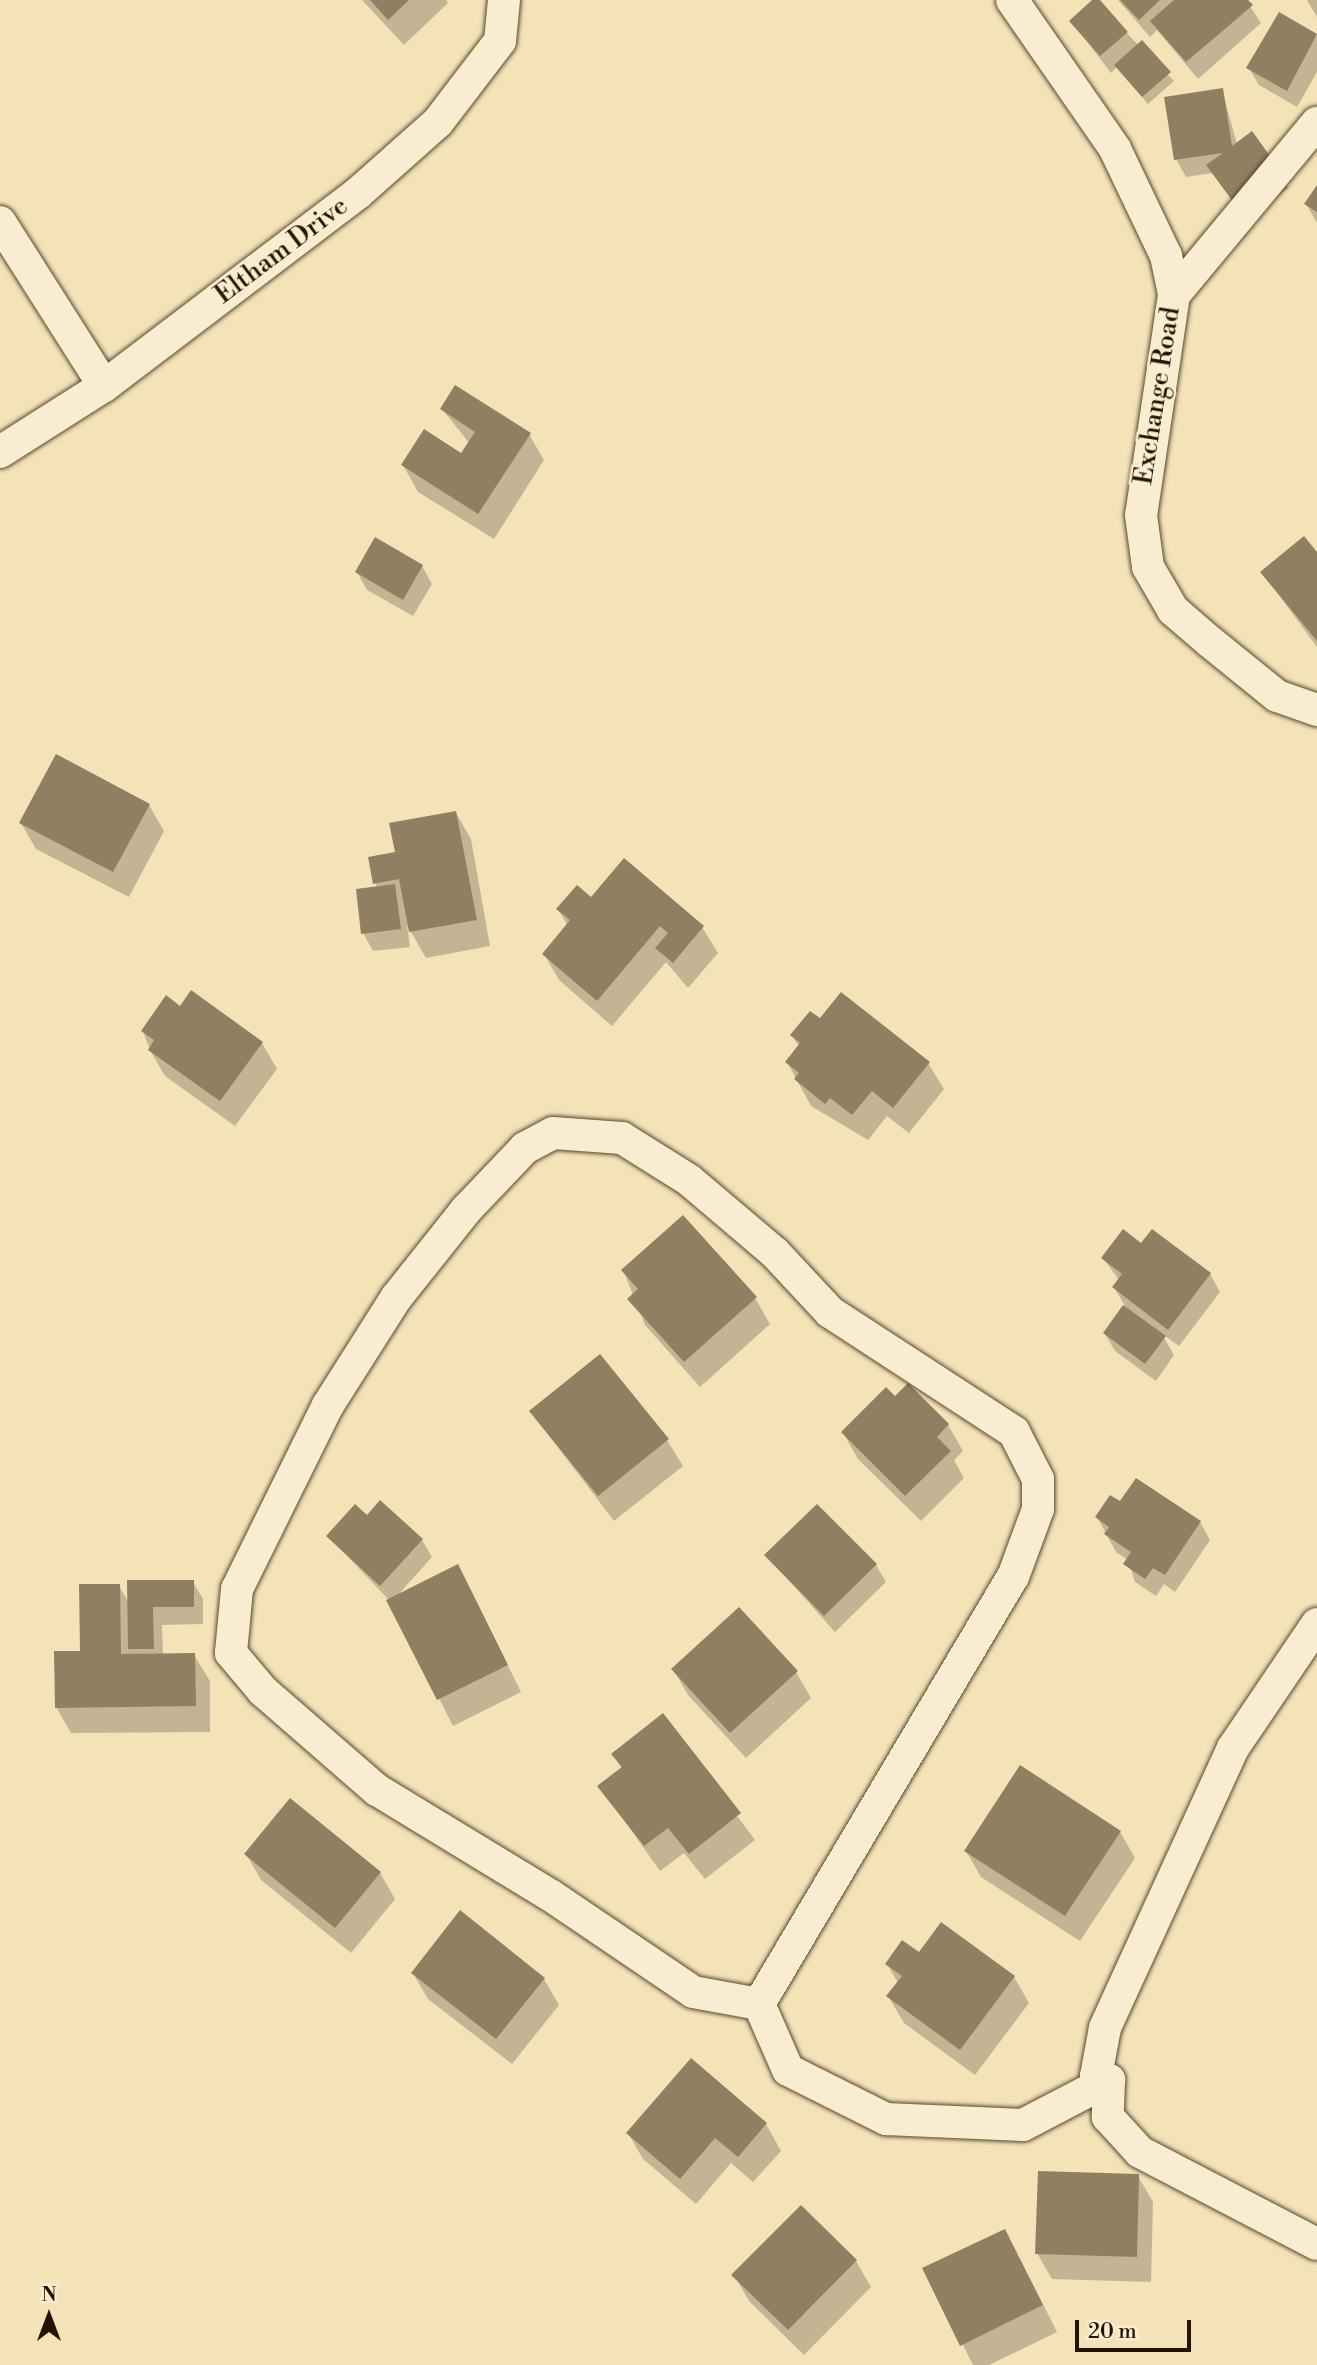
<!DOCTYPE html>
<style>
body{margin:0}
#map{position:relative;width:1317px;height:2365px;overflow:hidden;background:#f4e3b8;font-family:"Libre Bodoni",serif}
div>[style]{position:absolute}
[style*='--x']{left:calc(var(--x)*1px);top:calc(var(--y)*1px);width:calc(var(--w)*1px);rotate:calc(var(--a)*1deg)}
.shadow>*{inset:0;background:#0003}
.building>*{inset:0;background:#907f60}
.roads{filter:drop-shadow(0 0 2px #58472e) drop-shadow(0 0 2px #58472e)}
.minor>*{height:32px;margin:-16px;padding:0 16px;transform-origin:16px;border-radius:16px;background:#f8edd1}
span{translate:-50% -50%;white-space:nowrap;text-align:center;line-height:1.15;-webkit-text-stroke:5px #f8edd1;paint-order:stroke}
.street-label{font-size:26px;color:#241300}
.north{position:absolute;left:14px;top:2281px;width:70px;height:70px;-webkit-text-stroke:5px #f8edd1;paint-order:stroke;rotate:0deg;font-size:19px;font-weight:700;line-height:28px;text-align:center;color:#241300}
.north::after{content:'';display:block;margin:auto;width:24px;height:32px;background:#241300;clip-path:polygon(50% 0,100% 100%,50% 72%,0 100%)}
.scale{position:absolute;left:1075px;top:2320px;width:116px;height:32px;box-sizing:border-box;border:4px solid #241300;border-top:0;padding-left:9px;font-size:21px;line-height:24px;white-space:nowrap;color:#241300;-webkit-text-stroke:5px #f8edd1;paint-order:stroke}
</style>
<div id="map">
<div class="shadow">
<div style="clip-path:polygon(362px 0,446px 0,448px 3px,404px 45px)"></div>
<div style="clip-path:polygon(1094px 0,1174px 81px,1148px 104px,1117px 67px,1111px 73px,1071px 21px)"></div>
<div style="clip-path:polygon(1118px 0,1246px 0,1261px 23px,1198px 79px,1157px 30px,1150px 37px)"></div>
<div style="clip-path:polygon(1307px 0,1317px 0,1317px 17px)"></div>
<div style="clip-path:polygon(1280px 15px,1317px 36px,1317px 72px,1297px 107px,1259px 85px,1249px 68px)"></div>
<div style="clip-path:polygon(1222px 90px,1237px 144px,1279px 171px,1289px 188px,1246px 219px,1213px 173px,1186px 177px,1176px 159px)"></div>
<div style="clip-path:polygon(1317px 188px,1317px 223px,1306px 204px)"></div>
<div style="clip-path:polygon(442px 409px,529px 434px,544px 460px,494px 539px,418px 492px,403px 465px,462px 456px,470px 444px)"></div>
<div style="clip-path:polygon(1317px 552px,1317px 647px,1262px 572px)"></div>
<div style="clip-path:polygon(422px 566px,432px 584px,413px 616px,367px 590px,357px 572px)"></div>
<div style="clip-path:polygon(149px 805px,164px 831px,129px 897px,36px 849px,21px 823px)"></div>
<div style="clip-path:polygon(456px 813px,471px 839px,490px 946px,426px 958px,407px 925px,410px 947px,373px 951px,363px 933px,377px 888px,370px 858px,397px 853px)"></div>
<div style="clip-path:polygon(591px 899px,702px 927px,718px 953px,688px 988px,666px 962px,612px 1026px,559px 980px,544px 954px,568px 926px,558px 909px)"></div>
<div style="clip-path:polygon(181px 1008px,262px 1043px,277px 1069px,235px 1126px,165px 1076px,150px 1050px,143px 1031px)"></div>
<div style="clip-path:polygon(792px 1035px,928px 1063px,944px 1089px,909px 1133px,887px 1116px,868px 1140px,811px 1106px,787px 1062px,799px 1047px)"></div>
<div style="clip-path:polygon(1141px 1245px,1210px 1274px,1220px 1292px,1179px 1346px,1162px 1334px,1174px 1355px,1156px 1381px,1115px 1351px,1105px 1334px,1125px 1306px,1114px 1287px,1119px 1280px,1103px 1258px)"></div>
<div style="clip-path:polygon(623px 1270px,755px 1298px,770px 1324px,700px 1387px,645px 1325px)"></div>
<div style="clip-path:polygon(895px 1399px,948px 1425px,963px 1451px,954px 1460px,964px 1478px,921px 1521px,858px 1459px,843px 1433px)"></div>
<div style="clip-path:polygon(531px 1412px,667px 1440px,683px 1466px,614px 1521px)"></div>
<div style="clip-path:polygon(1120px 1503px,1200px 1522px,1210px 1540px,1175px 1592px,1164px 1584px,1156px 1596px,1135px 1582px,1128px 1560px,1116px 1552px,1097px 1517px)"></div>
<div style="clip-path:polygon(367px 1518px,422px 1540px,432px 1557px,397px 1596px,472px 1593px,521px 1692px,453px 1726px,389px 1600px,328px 1536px)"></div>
<div style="clip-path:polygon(767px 1556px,876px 1565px,886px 1582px,835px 1632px)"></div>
<div style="clip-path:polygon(193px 1582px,203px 1599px,203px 1624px,162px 1625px,163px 1655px,194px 1655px,210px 1681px,210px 1732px,71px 1733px,56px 1707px,119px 1586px,129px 1603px)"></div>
<div style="clip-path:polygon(673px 1669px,796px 1672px,811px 1698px,746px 1758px,688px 1695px)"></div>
<div style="clip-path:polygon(663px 1716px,755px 1840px,705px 1879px,684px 1853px,660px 1871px,600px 1786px,622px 1769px,613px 1754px)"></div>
<div style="clip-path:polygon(1120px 1832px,1135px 1858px,1080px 1941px,981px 1877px,966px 1851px)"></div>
<div style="clip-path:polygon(246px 1854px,380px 1873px,395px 1899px,351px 1953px,261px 1880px)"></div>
<div style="clip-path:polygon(920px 1954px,1014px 1977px,1029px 2003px,975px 2075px,904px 2023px,888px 1996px,898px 1983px,887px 1964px)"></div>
<div style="clip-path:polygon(413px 1973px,544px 1979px,559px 2005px,512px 2064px,428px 1999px)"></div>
<div style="clip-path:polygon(766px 2124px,781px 2151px,753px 2182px,731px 2163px,696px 2204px,643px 2159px,628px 2133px)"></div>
<div style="clip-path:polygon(1138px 2176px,1153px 2202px,1151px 2282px,1052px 2279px,1037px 2253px)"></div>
<div style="clip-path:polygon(1019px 2257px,1057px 2332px,989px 2365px,973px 2365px,925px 2269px)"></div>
<div style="clip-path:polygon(856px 2261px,871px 2287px,804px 2355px,749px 2301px,734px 2275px)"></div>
</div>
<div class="building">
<div style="clip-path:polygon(370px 0,409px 0,388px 20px)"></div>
<div style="clip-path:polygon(1092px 0,1100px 0,1128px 32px,1100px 56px,1069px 21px)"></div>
<div style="clip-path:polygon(1120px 0,1160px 0,1139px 20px)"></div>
<div style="clip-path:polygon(1174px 0,1248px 0,1253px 5px,1186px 62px,1150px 21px)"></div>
<div style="clip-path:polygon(1279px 12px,1317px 34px,1287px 91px,1246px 68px)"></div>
<div style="clip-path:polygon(1142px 40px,1171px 72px,1142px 97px,1114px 65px)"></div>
<div style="clip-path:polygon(1223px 88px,1232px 146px,1252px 131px,1280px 170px,1234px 203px,1206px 165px,1223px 153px,1174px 160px,1164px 97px)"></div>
<div style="clip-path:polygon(1317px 185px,1317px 212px,1304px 204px)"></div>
<div style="clip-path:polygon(455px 385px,531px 433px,478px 514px,401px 465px,424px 429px,461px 453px,475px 432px,440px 409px)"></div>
<div style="clip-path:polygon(1304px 536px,1317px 552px,1317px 641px,1260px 572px)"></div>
<div style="clip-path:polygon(375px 537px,423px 565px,403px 600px,355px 572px)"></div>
<div style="clip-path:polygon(56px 754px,150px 804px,113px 872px,19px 823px)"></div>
<div style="clip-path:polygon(456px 811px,477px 920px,409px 932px,399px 879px,373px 884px,368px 857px,395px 852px,389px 823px)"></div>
<div style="clip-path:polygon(624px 858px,704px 926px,673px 963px,655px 948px,668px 933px,660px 926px,597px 1001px,542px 954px,570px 920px,556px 909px,577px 885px,591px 897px)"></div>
<div style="clip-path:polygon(395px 884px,401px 929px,361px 934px,356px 889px)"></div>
<div style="clip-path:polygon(191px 990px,263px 1042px,220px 1101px,148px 1050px,154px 1040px,141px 1031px,166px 995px,180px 1006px)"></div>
<div style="clip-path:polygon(841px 992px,930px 1062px,893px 1108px,872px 1091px,852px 1115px,830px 1098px,825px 1104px,794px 1079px,799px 1073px,785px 1062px,800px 1043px,790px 1035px,810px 1011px,820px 1018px)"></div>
<div style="clip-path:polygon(683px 1215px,757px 1297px,684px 1362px,627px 1299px,638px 1289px,621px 1270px)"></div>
<div style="clip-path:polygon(1123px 1229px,1141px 1243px,1152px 1229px,1211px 1273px,1168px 1330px,1112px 1287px,1122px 1274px,1101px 1258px)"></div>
<div style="clip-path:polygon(1123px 1305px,1166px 1336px,1145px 1364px,1103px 1333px)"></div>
<div style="clip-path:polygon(600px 1354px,669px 1439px,598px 1496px,529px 1411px)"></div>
<div style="clip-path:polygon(908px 1383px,949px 1424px,937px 1437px,951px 1451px,905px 1496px,841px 1432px,886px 1387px,895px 1396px)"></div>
<div style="clip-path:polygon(1136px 1478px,1201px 1521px,1165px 1575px,1153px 1568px,1145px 1579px,1123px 1564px,1131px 1552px,1104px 1534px,1109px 1527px,1095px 1517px,1110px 1495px,1120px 1501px)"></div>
<div style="clip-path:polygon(380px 1500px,423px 1539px,380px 1586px,326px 1536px,355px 1504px,367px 1515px)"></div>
<div style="clip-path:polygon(817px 1504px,877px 1564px,824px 1616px,764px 1555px)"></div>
<div style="clip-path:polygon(458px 1564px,508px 1665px,437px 1700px,386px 1600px)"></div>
<div style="clip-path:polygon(127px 1580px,194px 1580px,194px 1607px,153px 1607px,154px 1649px,128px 1649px)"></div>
<div style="clip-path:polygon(79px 1584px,120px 1584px,121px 1654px,195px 1653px,196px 1706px,55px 1708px,54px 1651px,80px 1651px)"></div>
<div style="clip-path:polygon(739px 1607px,798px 1671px,730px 1733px,671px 1669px)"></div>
<div style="clip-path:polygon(663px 1713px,741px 1813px,689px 1854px,668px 1828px,644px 1846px,597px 1786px,622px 1767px,611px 1754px)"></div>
<div style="clip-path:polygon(1020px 1765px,1121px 1831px,1065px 1916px,964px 1851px)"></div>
<div style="clip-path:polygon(290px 1798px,381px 1872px,335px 1928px,244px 1854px)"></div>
<div style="clip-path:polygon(460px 1910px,545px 1978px,496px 2039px,411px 1973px)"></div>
<div style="clip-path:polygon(941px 1922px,1015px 1976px,960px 2050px,886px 1996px,902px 1976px,885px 1964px,902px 1940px,919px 1952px)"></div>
<div style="clip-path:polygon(691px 2058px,767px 2123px,738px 2157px,715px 2138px,680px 2179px,626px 2133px)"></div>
<div style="clip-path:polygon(1038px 2171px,1139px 2174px,1137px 2257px,1035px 2254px)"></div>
<div style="clip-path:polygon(801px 2205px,857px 2260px,788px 2330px,731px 2275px)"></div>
<div style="clip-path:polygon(1005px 2229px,1043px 2305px,960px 2346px,922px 2268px)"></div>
</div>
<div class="roads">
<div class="minor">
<div style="--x:1012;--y:0;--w:181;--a:55.3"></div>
<div style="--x:1115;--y:149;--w:119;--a:64.5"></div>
<div style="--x:1166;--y:256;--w:40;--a:78"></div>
<div style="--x:1174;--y:295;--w:222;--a:98.5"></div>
<div style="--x:1141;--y:515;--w:52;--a:82.3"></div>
<div style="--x:1148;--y:567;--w:50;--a:59.8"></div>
<div style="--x:1173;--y:610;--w:48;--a:40.7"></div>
<div style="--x:1209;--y:641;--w:87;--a:39"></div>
<div style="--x:1277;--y:696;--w:42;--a:19.3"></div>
<div style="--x:0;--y:222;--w:194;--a:57.6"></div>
<div style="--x:1174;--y:295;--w:224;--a:-50.3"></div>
<div style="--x:0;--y:452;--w:123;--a:-32.4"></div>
<div style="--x:104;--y:386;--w:318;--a:-37.2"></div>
<div style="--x:357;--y:194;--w:108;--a:-41.6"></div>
<div style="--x:438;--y:122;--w:102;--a:-52.6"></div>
<div style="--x:500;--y:41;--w:41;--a:-84.4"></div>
<div style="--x:1317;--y:1624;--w:150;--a:124.1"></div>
<div style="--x:1233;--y:1748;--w:308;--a:114.6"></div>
<div style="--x:1105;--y:2028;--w:49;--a:100.6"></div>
<div style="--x:1096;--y:2076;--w:14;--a:17"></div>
<div style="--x:1109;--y:2080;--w:37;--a:92"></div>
<div style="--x:1108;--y:2117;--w:47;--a:47.6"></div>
<div style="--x:1140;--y:2152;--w:199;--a:27.5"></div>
<div style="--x:759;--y:2004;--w:497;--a:-59.3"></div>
<div style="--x:1013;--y:1577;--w:72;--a:-69.8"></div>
<div style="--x:1038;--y:1509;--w:30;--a:-90"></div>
<div style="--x:1038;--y:1479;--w:53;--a:-117.1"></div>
<div style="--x:1014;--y:1432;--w:220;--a:-146.9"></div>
<div style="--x:830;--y:1312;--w:81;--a:-133"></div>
<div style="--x:775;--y:1253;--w:113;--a:-139.7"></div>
<div style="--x:689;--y:1180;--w:79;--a:-147.9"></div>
<div style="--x:622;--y:1138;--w:69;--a:-175.9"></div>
<div style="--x:553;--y:1133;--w:32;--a:152"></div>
<div style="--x:525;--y:1148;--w:86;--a:133.6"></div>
<div style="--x:466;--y:1210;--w:112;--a:128.5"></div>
<div style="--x:396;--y:1298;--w:127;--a:122.4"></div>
<div style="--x:328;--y:1405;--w:205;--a:116.3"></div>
<div style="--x:237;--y:1589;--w:64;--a:95.4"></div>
<div style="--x:231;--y:1653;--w:50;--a:49.9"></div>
<div style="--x:263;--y:1691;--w:151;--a:41"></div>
<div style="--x:377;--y:1790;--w:202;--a:31.3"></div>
<div style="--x:550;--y:1895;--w:173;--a:34.1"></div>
<div style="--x:693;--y:1992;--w:67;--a:10.3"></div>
<div style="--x:759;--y:2004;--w:72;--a:66.3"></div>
<div style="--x:788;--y:2070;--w:110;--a:26.6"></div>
<div style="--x:886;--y:2119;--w:137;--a:2.5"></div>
<div style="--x:1023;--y:2125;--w:97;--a:-27.6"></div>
</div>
</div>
<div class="street-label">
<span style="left:282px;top:251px;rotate:-37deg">Eltham Drive</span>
<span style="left:1158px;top:396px;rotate:-81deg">Exchange Road</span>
</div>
<div class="north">N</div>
<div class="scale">20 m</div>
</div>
